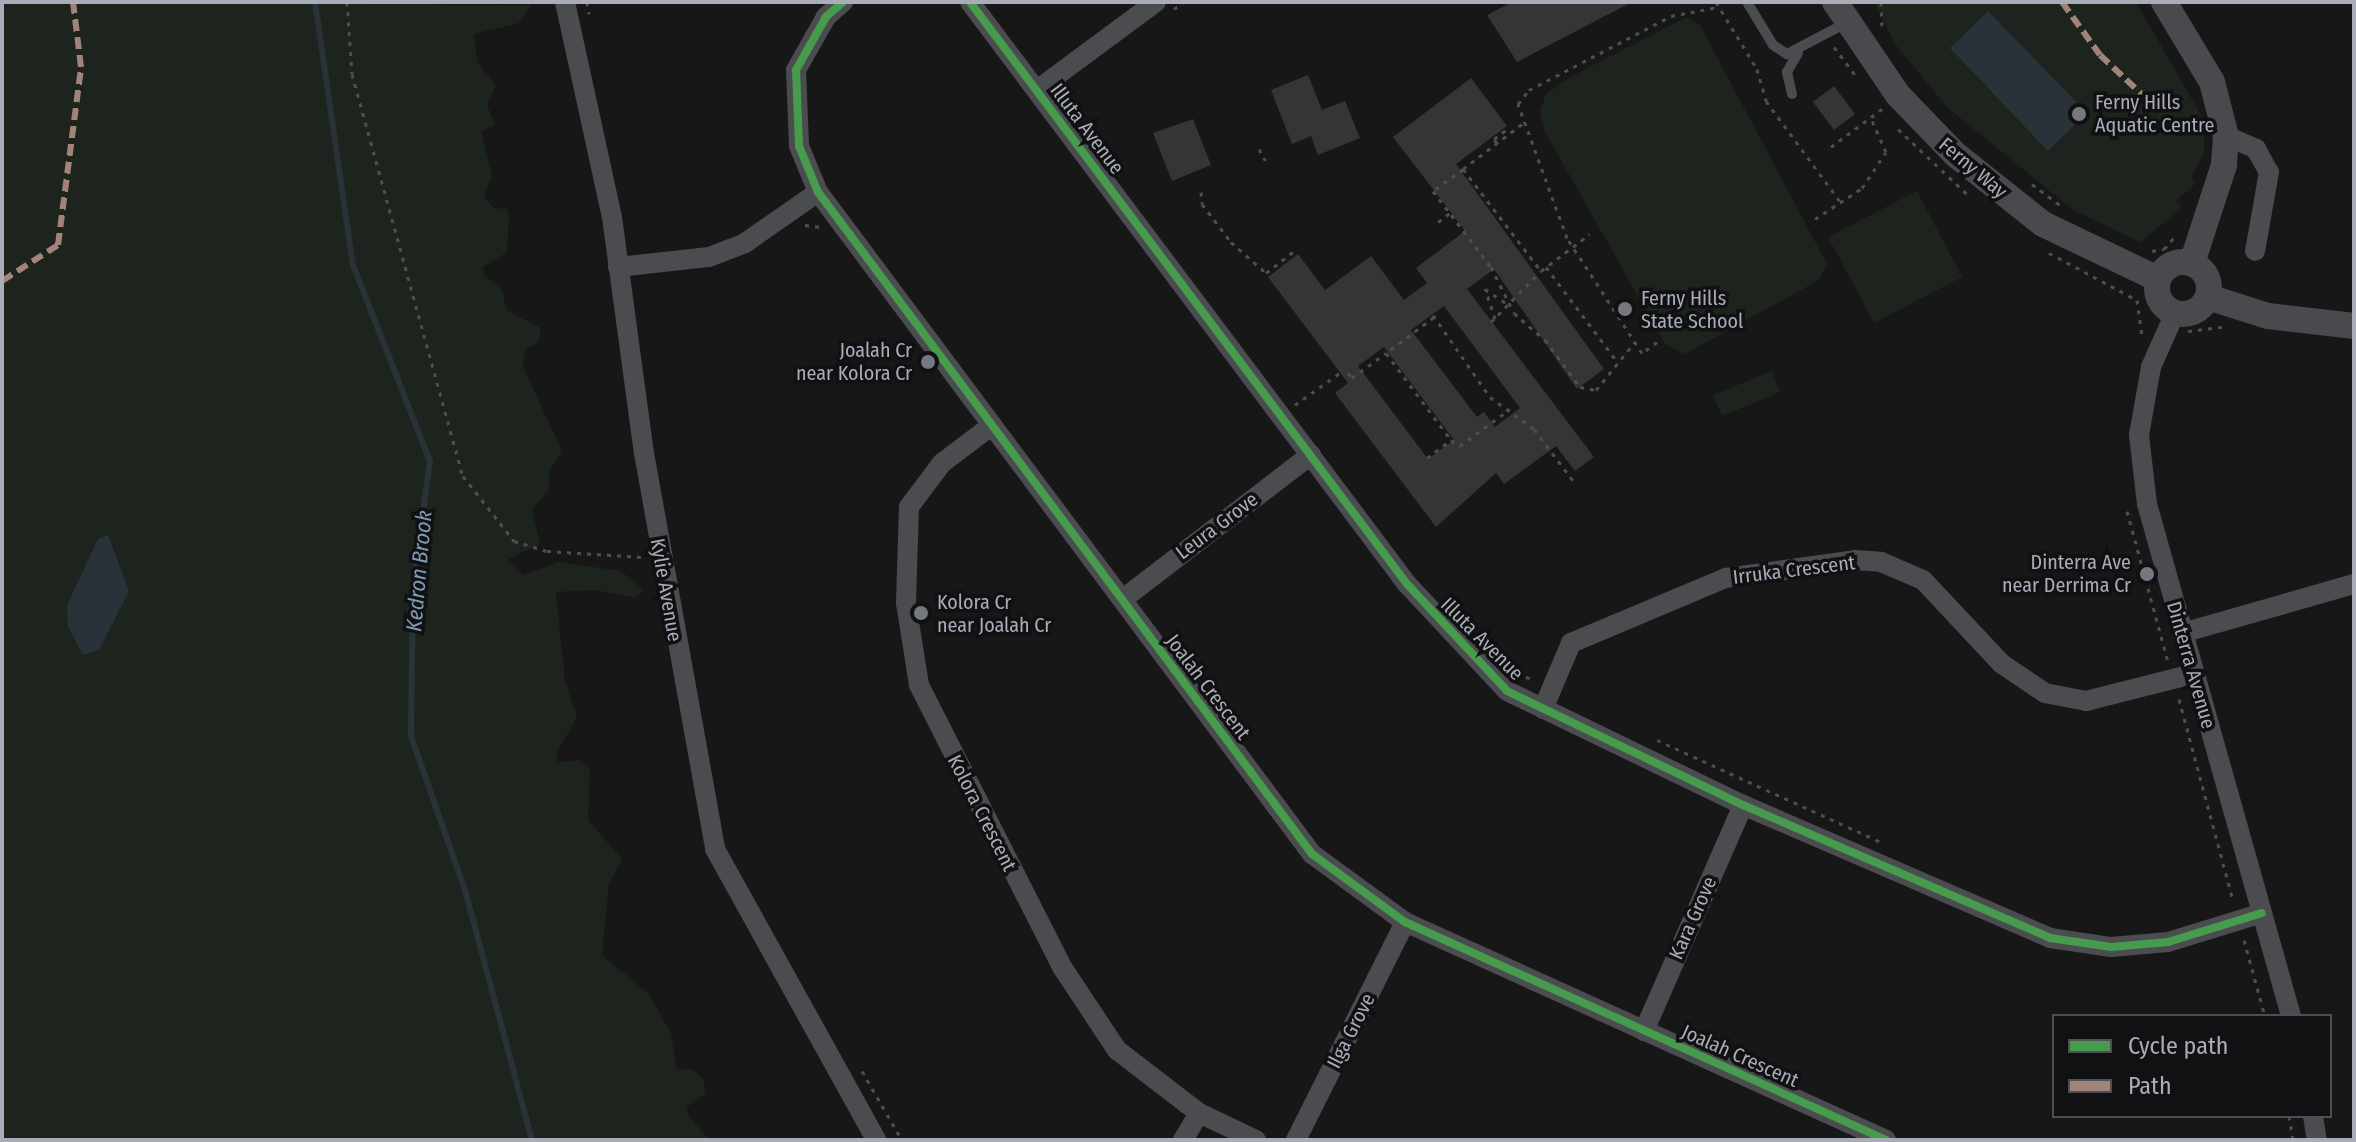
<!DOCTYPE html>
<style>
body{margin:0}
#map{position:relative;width:2356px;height:1142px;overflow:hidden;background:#171717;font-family:"Fira Sans Condensed",sans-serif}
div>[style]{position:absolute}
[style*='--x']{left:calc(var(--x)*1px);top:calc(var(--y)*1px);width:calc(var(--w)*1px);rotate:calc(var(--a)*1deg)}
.green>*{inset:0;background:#1d241e}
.water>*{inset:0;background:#2a3239}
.stream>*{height:6px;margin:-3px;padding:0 3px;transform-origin:3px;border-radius:3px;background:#2a3239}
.building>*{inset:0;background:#353536}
.path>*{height:3px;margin-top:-1.5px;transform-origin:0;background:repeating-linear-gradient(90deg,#4d4e52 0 4px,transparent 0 10px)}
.lane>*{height:10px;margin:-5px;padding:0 5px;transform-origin:5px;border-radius:5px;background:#4b4c50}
.street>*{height:20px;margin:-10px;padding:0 10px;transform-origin:10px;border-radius:10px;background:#4b4c50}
.secondary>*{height:26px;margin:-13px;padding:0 13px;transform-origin:13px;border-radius:13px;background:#4a4a4e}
.secondary>.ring{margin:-13px;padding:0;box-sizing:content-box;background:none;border:26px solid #4a4a4e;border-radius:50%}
.quiet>*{height:6px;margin-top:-3px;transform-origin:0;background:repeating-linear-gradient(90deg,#a18479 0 12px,transparent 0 18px)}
.cycleway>*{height:8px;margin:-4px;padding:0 4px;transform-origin:4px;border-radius:4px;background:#469c4c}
.dots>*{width:22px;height:22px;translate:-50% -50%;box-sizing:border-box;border:4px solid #111113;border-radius:50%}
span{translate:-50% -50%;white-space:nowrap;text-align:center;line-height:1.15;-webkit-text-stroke:7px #111113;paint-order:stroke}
.poi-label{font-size:20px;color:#a8adb8}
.left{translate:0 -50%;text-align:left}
.right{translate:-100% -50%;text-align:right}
.street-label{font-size:20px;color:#a8adb8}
.water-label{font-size:22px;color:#7f9bb3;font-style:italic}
.frame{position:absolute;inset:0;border:4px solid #a8adb8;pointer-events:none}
.legend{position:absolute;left:2052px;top:1014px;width:280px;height:104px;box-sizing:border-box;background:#111113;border:2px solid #4d4f55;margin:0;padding:10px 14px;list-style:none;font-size:24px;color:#a8adb8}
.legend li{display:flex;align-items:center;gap:16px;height:40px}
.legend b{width:40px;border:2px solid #4d4f55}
</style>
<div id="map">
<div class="green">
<div style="clip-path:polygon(2px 2px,531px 5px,519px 23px,473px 34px,478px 63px,496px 85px,487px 105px,495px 125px,481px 131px,492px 176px,484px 197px,494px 208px,508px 209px,509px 216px,507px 252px,483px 267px,484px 275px,502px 290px,507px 311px,541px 328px,539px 342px,526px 350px,522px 365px,562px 451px,550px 470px,548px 492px,532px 509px,540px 544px,507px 560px,523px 575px,559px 562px,621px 571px,644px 590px,635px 598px,595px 590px,556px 592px,565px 681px,577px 717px,556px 754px,558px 762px,579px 760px,590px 769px,588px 820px,622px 859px,609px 884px,602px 955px,649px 994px,671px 1033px,677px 1069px,693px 1070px,704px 1080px,705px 1094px,687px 1107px,687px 1114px,709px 1140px,2px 1140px)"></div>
<div style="clip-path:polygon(1874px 2px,2136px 2px,2205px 122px,2204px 154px,2191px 178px,2196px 183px,2176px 201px,2182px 208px,2140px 242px,2073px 210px,1947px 107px,1895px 44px)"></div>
<div style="clip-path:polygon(1687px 17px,1700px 25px,1827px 264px,1819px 280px,1685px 354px,1665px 344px,1545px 132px,1540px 111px,1546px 94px,1572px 76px)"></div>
<div style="clip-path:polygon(1917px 191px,1962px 277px,1874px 323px,1828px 237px)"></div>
<div style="clip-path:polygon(1772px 371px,1780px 392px,1722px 416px,1713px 395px)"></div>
</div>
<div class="water">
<div style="clip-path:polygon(1988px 11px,2087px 113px,2048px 151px,1950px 48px)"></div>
<div style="clip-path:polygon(108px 535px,129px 591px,99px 650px,83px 655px,68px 627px,67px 605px,98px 539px)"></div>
</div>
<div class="stream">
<div style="--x:315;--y:2;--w:266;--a:81.8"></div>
<div style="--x:353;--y:265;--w:211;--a:68.6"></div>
<div style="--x:430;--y:461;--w:125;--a:97.8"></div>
<div style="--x:413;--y:585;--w:151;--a:90.8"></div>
<div style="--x:411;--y:736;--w:163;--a:70.7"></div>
<div style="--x:465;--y:890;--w:259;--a:75"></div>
</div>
<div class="building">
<div style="clip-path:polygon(1512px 2px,1632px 2px,1517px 62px,1487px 15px)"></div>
<div style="clip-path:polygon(1308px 75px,1322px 110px,1345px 101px,1360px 138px,1318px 155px,1311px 136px,1292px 144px,1271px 90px)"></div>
<div style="clip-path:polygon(evenodd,1471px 78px,1507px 126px,1456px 164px,1604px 369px,1577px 389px,1494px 269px,1467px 289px,1594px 457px,1575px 471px,1556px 446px,1504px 484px,1496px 473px,1436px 527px,1335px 393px,1348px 383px,1268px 277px,1298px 254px,1325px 290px,1371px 256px,1404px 300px,1427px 283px,1416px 268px,1465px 231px,1393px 137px,1471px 78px,1444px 306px,1520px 408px,1495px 427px,1484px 412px,1477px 417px,1411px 330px,1444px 306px,1471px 78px,1384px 347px,1454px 440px,1428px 459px,1358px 366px,1384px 347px)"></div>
<div style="clip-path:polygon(1834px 86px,1855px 114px,1834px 130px,1813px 102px)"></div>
<div style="clip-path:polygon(1193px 119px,1211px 165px,1172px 181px,1153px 133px)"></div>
</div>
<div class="path">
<div style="--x:347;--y:2;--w:72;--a:86"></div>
<div style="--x:352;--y:74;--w:417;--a:74.6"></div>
<div style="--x:463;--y:476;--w:83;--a:51.9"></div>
<div style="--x:514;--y:541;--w:34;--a:17"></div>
<div style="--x:547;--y:551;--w:95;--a:3.6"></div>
<div style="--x:587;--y:2;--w:12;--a:81"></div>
<div style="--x:1716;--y:2;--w:79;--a:58.5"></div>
<div style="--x:1757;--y:69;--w:33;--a:74"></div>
<div style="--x:1766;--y:101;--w:128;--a:53.6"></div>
<div style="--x:1881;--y:2;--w:28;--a:88"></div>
<div style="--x:1174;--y:9;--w:12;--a:-35"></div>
<div style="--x:1834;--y:47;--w:40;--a:53"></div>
<div style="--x:1522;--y:124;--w:74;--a:142.7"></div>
<div style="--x:1463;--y:169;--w:128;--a:52.6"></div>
<div style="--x:1541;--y:271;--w:61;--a:-37.1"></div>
<div style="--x:1898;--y:129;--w:96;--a:43.3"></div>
<div style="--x:1497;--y:143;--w:5;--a:-127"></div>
<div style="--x:1494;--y:139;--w:20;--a:-37"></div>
<div style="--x:1831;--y:147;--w:64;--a:-36.7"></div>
<div style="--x:1259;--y:149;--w:13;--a:61"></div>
<div style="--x:1463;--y:169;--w:37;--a:144"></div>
<div style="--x:1433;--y:191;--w:96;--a:52.7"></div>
<div style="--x:1491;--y:267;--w:51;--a:63.4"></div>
<div style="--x:1514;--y:313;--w:41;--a:41.1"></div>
<div style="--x:1545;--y:340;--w:59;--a:53.3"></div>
<div style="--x:1580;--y:387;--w:16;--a:11"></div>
<div style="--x:1596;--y:390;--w:62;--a:-50.9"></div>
<div style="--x:2032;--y:184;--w:36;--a:37"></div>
<div style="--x:1201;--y:192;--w:12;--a:85"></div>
<div style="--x:1202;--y:204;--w:48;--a:52.7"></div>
<div style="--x:1231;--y:242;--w:47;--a:41.5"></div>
<div style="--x:1266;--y:273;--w:39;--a:-38"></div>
<div style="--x:1815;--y:219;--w:56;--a:-33.4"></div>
<div style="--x:1862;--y:188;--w:43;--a:-56.3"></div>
<div style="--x:1886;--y:152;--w:37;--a:-114"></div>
<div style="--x:1438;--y:222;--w:15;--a:-37"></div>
<div style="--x:805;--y:225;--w:16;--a:7"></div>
<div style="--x:2152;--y:251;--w:12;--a:-9"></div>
<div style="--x:2164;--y:249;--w:20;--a:-49"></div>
<div style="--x:2049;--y:253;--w:100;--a:28.1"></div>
<div style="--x:2137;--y:300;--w:35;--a:82"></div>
<div style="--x:1546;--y:267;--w:120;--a:53.1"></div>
<div style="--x:1433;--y:315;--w:100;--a:55.2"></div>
<div style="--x:1490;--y:397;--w:54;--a:36"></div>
<div style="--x:1534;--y:429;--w:66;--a:53"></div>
<div style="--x:1434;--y:317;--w:60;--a:143.1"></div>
<div style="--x:1386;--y:353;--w:109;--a:53.2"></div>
<div style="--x:1495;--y:319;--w:32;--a:-108"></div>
<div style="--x:1485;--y:289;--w:25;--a:34"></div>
<div style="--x:1491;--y:322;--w:71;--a:-45.6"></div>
<div style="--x:2188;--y:331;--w:35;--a:-7"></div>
<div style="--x:1657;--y:342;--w:19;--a:144"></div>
<div style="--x:1642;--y:353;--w:137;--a:-123.1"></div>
<div style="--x:1567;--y:238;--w:143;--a:-110.1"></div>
<div style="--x:1518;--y:104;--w:18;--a:-52"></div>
<div style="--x:1529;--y:90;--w:160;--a:-27.5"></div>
<div style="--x:1671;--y:16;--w:48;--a:-10.8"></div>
<div style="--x:1348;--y:373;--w:6;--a:51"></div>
<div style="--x:1352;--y:378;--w:42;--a:-36.3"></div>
<div style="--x:1295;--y:405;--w:57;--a:-35.7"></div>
<div style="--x:1427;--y:458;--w:30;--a:-37"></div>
<div style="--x:1451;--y:440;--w:11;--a:34"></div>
<div style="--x:1460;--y:446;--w:62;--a:-36.5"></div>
<div style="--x:2127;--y:511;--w:156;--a:74.8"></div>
<div style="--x:1517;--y:672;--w:20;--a:27"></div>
<div style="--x:2179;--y:699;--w:208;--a:75"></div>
<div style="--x:1657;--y:740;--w:248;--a:24.5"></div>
<div style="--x:2244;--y:940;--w:79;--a:74.6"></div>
<div style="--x:862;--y:1071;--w:80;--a:59.9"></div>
<div style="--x:2289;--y:1116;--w:24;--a:81"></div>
</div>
<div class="lane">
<div style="--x:1747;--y:2;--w:50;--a:58.8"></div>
<div style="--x:1773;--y:45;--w:17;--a:33"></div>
<div style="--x:1787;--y:54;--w:67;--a:-27.7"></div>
<div style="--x:1792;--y:94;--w:23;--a:-103"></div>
<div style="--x:1787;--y:72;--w:22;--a:-60"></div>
</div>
<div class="street">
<div style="--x:565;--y:2;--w:220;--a:77.7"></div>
<div style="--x:612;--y:217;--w:238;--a:82.3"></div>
<div style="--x:644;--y:453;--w:402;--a:79.8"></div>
<div style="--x:715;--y:849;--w:333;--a:61"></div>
<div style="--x:843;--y:2;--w:23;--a:139"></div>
<div style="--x:826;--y:17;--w:61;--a:119.5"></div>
<div style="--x:796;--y:70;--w:76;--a:87.7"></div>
<div style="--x:799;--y:146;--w:50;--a:67.6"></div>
<div style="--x:818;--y:192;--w:826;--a:53.27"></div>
<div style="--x:1312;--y:854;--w:115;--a:36.2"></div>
<div style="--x:1405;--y:922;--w:528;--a:24.38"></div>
<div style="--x:970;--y:2;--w:728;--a:53.1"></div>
<div style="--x:1407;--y:584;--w:146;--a:46.9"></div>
<div style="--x:1507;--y:691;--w:262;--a:25.8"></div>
<div style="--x:1743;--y:805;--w:335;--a:23.4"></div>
<div style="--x:2050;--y:938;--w:62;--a:8.4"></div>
<div style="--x:2111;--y:947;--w:57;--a:-5"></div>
<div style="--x:2168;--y:942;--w:98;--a:-17.1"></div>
<div style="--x:1037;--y:90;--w:148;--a:-36.5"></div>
<div style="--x:2226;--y:136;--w:33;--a:23"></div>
<div style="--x:2256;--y:149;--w:26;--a:61"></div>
<div style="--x:2269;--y:172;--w:80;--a:100"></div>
<div style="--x:618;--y:267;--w:92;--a:-6.3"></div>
<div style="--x:709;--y:257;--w:39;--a:-21"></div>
<div style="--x:745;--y:243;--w:89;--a:-34.9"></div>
<div style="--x:2175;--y:313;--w:59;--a:114"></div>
<div style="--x:2151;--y:367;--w:69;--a:100"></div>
<div style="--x:2139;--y:435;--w:69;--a:83.4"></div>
<div style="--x:2147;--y:504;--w:532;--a:74.29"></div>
<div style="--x:991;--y:426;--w:61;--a:142.9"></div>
<div style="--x:942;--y:463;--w:55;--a:126.9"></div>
<div style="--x:909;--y:507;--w:96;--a:91.8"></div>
<div style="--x:906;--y:603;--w:83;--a:81"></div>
<div style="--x:919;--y:685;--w:316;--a:63.1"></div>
<div style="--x:1062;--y:967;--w:100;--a:56.5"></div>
<div style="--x:1117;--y:1050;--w:103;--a:37.5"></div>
<div style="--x:1199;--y:1113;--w:63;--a:25.3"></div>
<div style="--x:1123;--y:599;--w:237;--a:-37.5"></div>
<div style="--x:2182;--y:633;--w:179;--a:-15.9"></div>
<div style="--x:1543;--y:709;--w:72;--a:-67"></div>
<div style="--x:1571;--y:643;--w:168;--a:-22.8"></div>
<div style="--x:1726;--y:578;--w:130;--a:-7.9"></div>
<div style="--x:1855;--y:560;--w:26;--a:4"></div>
<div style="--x:1881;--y:562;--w:46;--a:23.2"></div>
<div style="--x:1923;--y:580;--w:115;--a:46.8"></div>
<div style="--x:2002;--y:664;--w:52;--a:34"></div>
<div style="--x:2045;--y:693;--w:42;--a:11"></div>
<div style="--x:2086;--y:701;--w:110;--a:-14.2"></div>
<div style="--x:1644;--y:1031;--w:247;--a:-66.3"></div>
<div style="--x:2313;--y:1116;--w:24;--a:81"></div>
<div style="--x:1183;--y:1140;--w:31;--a:-59"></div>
<div style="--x:1296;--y:1140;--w:244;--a:-63.4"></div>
</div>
<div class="secondary">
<div style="--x:1835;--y:2;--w:112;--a:55.9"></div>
<div style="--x:1898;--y:95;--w:83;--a:46"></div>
<div style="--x:1956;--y:155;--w:111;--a:38.4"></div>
<div style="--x:2043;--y:224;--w:127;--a:25.6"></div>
<div style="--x:2164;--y:2;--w:93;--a:59"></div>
<div style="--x:2212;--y:82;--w:56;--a:75.5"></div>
<div style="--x:2226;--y:136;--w:29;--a:94"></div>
<div style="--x:2224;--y:165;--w:103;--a:108.1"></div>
<div class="ring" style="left:2157px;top:262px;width:26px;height:26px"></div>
<div style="--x:2208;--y:297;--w:63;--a:17.6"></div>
<div style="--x:2268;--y:316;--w:87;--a:6.6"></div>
</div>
<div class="quiet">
<div style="--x:2062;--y:2;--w:65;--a:54.4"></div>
<div style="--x:2100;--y:55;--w:67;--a:43.2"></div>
<div style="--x:2;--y:281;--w:67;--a:-32.7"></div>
<div style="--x:58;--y:245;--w:179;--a:-82.6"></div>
<div style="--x:81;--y:67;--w:65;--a:-97"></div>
</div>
<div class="cycleway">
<div style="--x:843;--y:2;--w:23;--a:139"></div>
<div style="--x:826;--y:17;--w:61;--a:119.5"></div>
<div style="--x:796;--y:70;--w:76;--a:87.7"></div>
<div style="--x:799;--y:146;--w:50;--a:67.6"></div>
<div style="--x:818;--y:192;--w:826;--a:53.27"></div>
<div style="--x:1312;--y:854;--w:115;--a:36.2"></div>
<div style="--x:1405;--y:922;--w:528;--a:24.38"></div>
<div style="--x:970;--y:2;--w:728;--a:53.1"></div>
<div style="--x:1407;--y:584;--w:146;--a:46.9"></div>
<div style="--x:1507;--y:691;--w:262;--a:25.8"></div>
<div style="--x:1743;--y:805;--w:335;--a:23.4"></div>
<div style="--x:2050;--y:938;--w:62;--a:8.4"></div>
<div style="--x:2111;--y:947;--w:57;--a:-5"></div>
<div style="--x:2168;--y:942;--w:98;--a:-17.1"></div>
</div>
<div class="dots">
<div style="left:2079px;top:114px;background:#757880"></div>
<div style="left:1625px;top:309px;background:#757880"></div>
<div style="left:928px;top:362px;background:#757880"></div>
<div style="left:2147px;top:574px;background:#757880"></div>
<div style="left:921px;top:613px;background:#757880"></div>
</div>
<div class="poi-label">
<span class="left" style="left:2095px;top:114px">Ferny Hills<br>Aquatic Centre</span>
<span class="left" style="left:1641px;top:310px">Ferny Hills<br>State School</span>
<span class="right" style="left:912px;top:362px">Joalah Cr<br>near Kolora Cr</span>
<span class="right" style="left:2131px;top:574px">Dinterra Ave<br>near Derrima Cr</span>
<span class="left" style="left:937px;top:614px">Kolora Cr<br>near Joalah Cr</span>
</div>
<div class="street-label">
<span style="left:1087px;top:129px;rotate:53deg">Illuta Avenue</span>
<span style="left:1973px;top:168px;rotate:40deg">Ferny Way</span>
<span style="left:1217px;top:526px;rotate:-37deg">Leura Grove</span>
<span style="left:1794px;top:570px;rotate:-7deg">Irruka Crescent</span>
<span style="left:666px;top:590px;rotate:80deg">Kylie Avenue</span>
<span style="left:1482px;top:639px;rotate:45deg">Illuta Avenue</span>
<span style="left:2191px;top:665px;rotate:74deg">Dinterra Avenue</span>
<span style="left:1208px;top:687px;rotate:53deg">Joalah Crescent</span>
<span style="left:982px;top:813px;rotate:63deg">Kolora Crescent</span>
<span style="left:1693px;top:918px;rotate:-66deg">Kara Grove</span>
<span style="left:1351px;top:1031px;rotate:-63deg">Ilga Grove</span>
<span style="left:1740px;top:1056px;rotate:24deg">Joalah Crescent</span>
</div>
<div class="water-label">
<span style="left:419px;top:571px;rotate:-85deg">Kedron Brook</span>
</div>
<div class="frame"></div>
<ul class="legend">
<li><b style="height:10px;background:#469c4c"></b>Cycle path</li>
<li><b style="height:10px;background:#a18479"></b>Path</li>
</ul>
</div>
